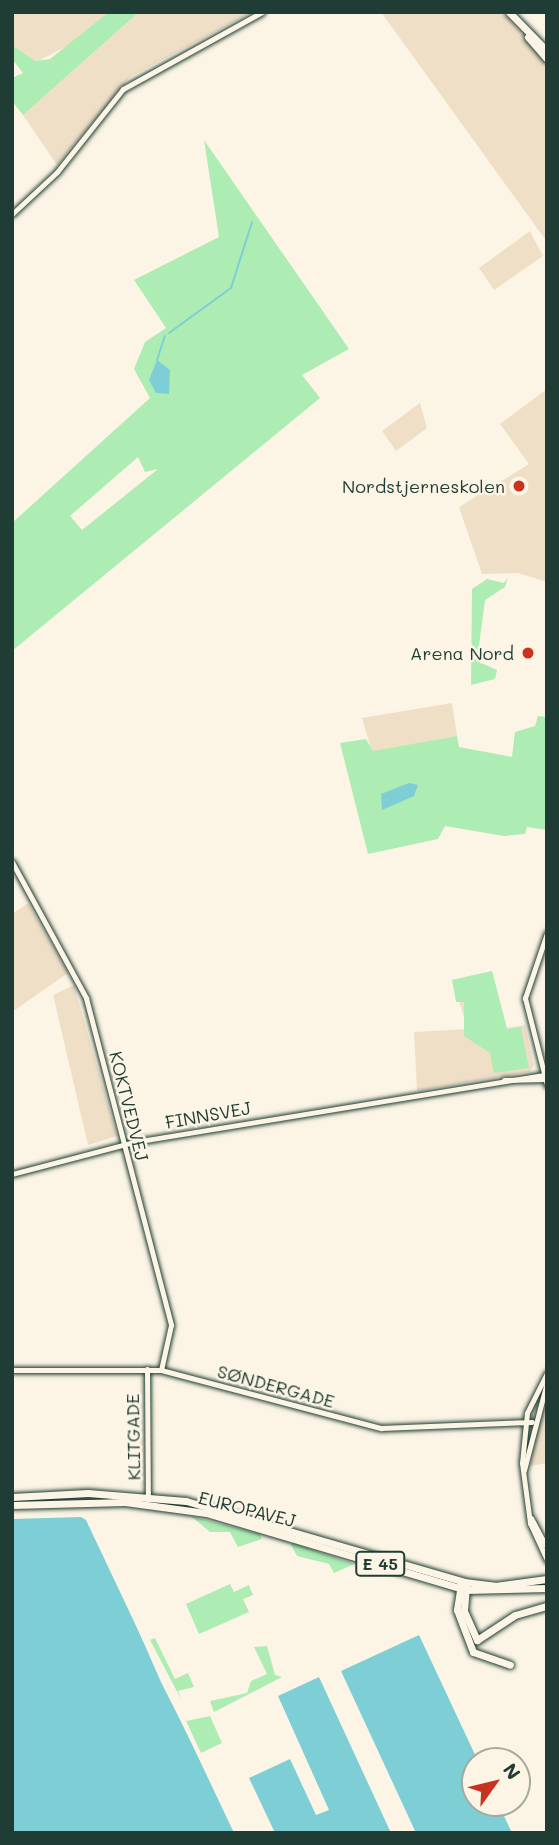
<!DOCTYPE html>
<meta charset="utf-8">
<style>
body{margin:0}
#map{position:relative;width:559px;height:1845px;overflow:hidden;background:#fcf5e5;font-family:Mali,sans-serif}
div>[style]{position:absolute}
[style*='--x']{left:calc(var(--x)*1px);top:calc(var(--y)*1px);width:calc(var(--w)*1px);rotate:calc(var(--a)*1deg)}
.built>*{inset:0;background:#efdfc7}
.green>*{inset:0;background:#adecb3}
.water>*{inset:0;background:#7dcfd5}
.pier>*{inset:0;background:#fcf5e5}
.stream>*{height:2px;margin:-1px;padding:0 1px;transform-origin:1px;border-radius:1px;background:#7dcfd5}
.roads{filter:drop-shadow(0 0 2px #1f3d34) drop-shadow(0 0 2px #1f3d34)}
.minor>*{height:5px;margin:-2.5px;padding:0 2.5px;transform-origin:2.5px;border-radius:2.5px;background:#fcf5e5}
.major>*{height:7px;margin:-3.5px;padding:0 3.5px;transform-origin:3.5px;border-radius:3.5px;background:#fcf5e5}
.dots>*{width:19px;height:19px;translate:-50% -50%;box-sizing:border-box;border:4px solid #fcf5e5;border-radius:50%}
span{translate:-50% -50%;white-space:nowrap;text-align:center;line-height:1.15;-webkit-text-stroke:5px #fcf5e5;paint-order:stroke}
.shield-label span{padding:2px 5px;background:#fcf5e5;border:2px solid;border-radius:5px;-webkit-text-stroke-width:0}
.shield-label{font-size:16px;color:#1f3d34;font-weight:700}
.poi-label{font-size:18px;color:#1f3d34}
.right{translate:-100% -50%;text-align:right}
.street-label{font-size:18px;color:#1f3d34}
.frame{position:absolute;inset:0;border:14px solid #1f3d34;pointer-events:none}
.north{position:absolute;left:461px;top:1747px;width:70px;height:70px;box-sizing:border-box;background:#fcf5e5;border:2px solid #a4ab9e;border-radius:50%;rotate:56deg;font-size:19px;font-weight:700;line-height:28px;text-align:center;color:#1f3d34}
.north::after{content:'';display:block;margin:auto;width:24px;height:32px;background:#c8321e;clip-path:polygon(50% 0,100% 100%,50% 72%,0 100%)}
</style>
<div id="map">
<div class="built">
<div style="clip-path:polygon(12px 12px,109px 12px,75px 42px,36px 62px,12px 45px)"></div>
<div style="clip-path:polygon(139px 12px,252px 12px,130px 77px,57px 165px,23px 115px)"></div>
<div style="clip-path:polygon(381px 12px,502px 12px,547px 62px,547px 242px)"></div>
<div style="clip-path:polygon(530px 231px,543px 256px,494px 290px,479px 268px)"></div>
<div style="clip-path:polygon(547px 389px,547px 582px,518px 573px,482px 574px,459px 507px,529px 464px,500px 424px)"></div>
<div style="clip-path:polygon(420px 403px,427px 428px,396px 451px,382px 431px)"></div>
<div style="clip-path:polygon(452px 703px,457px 736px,372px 752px,362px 718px)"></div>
<div style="clip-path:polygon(28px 903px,68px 973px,12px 1012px,12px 914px)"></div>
<div style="clip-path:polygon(492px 971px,507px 1028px,525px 1025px,534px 1066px,529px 1072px,417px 1091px,414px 1032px,468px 1029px,452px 980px)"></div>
<div style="clip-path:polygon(74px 985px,117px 1136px,88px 1145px,53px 995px)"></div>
<div style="clip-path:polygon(547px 1394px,547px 1463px,531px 1466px,532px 1443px)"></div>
</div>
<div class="green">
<div style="clip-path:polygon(109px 12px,139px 12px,23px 115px,12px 101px,12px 78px,23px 73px,12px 59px,12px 45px,35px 61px,50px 59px)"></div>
<div style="clip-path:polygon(evenodd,204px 140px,349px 349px,302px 375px,320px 398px,12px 651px,12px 523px,150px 398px,134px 369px,145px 342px,166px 328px,134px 280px,219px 237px,204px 140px,138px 457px,145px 472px,158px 469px,82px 530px,70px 516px,138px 457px)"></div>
<div style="clip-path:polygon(508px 577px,505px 587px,485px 600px,477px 661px,497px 670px,495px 679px,471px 685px,472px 589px,487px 579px,504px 583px)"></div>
<div style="clip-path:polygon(538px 716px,547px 717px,547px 830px,527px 827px,525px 834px,504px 836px,445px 826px,438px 839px,368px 854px,340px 743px,366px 739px,373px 751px,457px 736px,459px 747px,512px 757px,515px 732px,535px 726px)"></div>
<div style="clip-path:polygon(492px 971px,507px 1029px,521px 1027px,529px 1068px,494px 1073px,490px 1053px,464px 1036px,464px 1002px,456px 1002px,452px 980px)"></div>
<div style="clip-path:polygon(191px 1516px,260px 1534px,262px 1539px,238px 1547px,230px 1532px,210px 1532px)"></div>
<div style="clip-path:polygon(291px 1545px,293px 1543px,354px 1564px,334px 1573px,329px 1564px,297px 1556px)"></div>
<div style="clip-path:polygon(230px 1584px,234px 1592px,249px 1585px,253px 1595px,243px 1599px,249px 1612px,199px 1634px,186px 1604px)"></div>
<div style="clip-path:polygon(155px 1638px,175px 1679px,188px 1673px,194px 1687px,178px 1691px,182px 1701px,150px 1640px)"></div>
<div style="clip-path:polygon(267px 1646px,275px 1675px,282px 1677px,214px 1712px,210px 1701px,247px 1693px,251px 1681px,267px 1674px,254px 1647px)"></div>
<div style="clip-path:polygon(210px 1716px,222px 1743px,201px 1753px,186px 1721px)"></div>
</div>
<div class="water">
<div style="clip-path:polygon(157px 360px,170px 370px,169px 394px,156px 393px,149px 380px)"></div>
<div style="clip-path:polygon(409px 783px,418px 785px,414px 796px,382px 810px,381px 794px)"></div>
<div style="clip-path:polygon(81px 1517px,86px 1520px,234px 1833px,12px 1833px,12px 1519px)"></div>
<div style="clip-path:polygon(419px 1635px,478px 1761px,475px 1803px,498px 1803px,512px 1833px,416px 1833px,341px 1671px)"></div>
<div style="clip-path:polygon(319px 1677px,391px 1833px,275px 1833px,249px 1778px,290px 1759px,316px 1815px,329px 1810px,278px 1696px)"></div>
</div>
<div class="pier">
<div style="clip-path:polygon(89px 1518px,164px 1680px,237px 1833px,161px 1682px)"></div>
</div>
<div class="stream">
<div style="--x:169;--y:333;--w:77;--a:-36"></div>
<div style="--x:231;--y:288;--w:69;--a:-72.3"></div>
<div style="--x:157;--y:360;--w:25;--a:-72"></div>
</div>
<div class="roads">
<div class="minor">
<div style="--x:12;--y:214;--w:62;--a:-43"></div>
<div style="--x:57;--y:172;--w:106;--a:-51.5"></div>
<div style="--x:123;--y:89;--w:159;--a:-29"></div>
<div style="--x:12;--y:862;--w:155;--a:61.4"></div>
<div style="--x:86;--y:998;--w:338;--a:75.4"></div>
<div style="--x:171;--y:1325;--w:46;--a:102.5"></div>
<div style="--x:547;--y:933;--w:69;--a:108.7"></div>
<div style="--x:525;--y:998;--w:90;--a:75.8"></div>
<div style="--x:504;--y:1080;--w:42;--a:-1.4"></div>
<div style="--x:12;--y:1174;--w:126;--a:-14.7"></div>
<div style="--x:134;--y:1142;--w:419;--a:-9.3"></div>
<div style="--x:147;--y:1369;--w:130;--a:89.6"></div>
<div style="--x:12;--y:1370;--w:149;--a:0"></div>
<div style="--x:161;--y:1370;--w:228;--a:14.8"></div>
<div style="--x:381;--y:1428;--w:151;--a:-2.3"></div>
<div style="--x:547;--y:1373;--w:45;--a:116.6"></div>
<div style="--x:527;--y:1413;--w:50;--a:95.7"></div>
<div style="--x:522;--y:1463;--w:61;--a:82.4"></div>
<div style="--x:530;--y:1523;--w:41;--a:65.3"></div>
<div style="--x:524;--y:1470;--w:91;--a:-75.4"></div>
<div style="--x:531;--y:1518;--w:34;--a:62"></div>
</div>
<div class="major">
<div style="--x:509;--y:12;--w:54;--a:45.7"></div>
<div style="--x:528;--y:37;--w:29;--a:49"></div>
<div style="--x:12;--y:1497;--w:76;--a:-3"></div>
<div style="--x:88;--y:1493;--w:98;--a:4.7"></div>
<div style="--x:186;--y:1501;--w:290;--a:16.2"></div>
<div style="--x:464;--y:1582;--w:31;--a:7"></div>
<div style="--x:495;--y:1586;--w:52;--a:-7.7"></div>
<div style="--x:12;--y:1505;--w:113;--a:-1.5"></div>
<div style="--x:125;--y:1502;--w:82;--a:7.7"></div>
<div style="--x:206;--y:1513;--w:271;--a:16.5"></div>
<div style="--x:466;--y:1590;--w:81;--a:-1.4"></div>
<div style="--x:461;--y:1584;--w:26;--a:99"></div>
<div style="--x:457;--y:1610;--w:45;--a:69.1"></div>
<div style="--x:473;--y:1652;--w:39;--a:19"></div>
<div style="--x:466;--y:1587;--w:24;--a:95"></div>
<div style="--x:464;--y:1611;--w:32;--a:66"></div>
<div style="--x:477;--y:1640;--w:45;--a:-33.3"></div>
<div style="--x:515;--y:1615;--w:33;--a:-16"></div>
</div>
</div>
<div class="dots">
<div style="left:519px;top:486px;background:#c8321e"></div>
<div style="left:528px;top:653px;background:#c8321e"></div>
</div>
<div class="shield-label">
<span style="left:380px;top:1564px">E 45</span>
</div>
<div class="poi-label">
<span class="right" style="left:505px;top:486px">Nordstjerneskolen</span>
<span class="right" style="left:514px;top:653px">Arena Nord</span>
</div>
<div class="street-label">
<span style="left:129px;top:1106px;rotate:76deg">KOKTVEDVEJ</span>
<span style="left:208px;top:1115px;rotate:-10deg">FINNSVEJ</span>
<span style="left:276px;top:1386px;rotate:15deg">SØNDERGADE</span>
<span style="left:133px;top:1437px;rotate:-91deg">KLITGADE</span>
<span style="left:247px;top:1509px;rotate:14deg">EUROPAVEJ</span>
</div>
<div class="frame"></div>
<div class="north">N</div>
</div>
